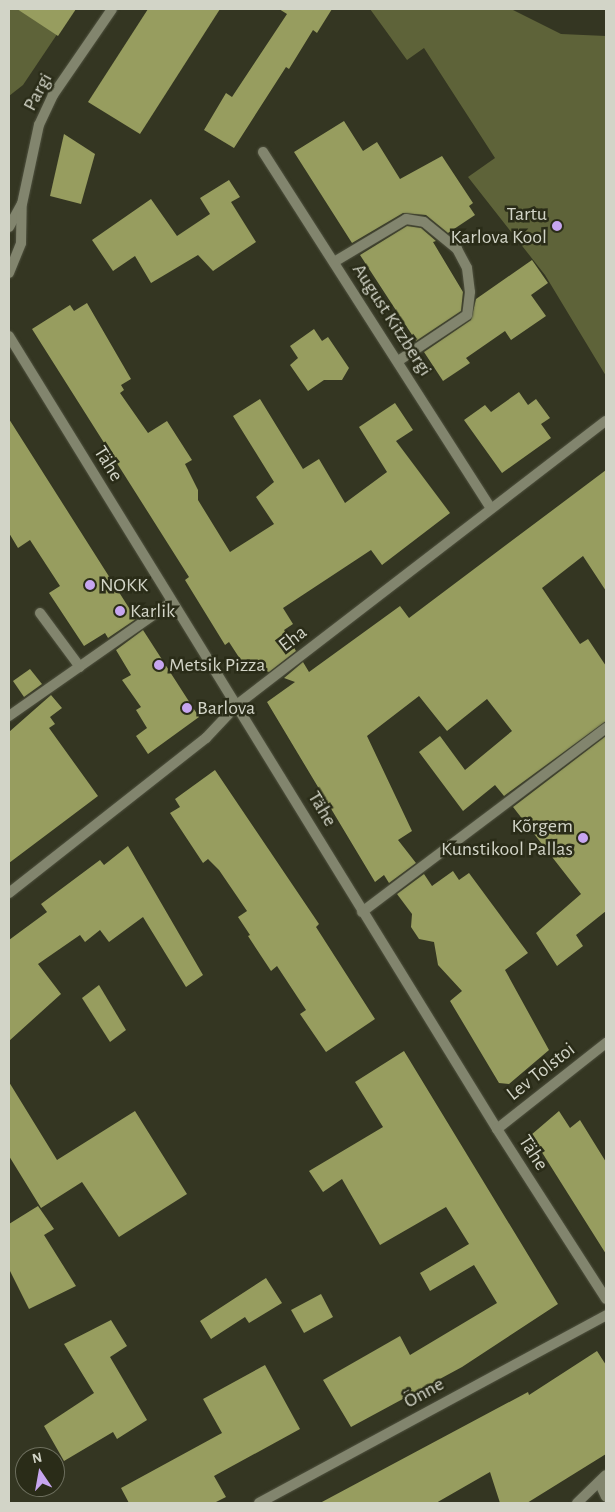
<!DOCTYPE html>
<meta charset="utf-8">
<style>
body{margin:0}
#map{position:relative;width:615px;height:1512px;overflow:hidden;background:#343622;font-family:"Alegreya Sans",sans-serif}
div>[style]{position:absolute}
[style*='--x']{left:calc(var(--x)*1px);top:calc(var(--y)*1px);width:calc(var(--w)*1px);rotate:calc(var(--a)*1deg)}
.green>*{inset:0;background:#5e6339}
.building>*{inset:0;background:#979d5f}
.roads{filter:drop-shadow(0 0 1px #4f513f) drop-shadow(0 0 1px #4f513f)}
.service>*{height:10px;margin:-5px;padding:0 5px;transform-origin:5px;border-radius:5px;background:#82856e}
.minor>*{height:10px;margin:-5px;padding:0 5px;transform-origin:5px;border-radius:5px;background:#82856e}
.dots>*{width:14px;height:14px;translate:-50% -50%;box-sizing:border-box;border:2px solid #2a2c18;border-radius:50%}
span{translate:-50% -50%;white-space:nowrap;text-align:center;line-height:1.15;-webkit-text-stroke:5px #2a2c18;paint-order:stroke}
.street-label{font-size:20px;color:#d2d4c7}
.poi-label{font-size:20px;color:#d2d4c7}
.right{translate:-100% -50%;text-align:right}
.left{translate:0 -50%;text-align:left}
.frame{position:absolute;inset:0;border:10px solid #d2d4c7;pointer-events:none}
.north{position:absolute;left:15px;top:1447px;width:50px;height:50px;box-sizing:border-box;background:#2a2c18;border:1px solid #6d6f5e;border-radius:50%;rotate:348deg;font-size:14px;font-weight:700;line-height:20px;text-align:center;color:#d2d4c7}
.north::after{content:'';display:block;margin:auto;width:18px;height:22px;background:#c7a6f0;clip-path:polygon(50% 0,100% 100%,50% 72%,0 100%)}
</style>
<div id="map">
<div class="green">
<div style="clip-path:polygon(9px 9px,74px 9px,23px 85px,9px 96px)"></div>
<div style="clip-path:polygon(370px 9px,511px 9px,561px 34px,606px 36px,606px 376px,545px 275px,468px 177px,495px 158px,424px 48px,407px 60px)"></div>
</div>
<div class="building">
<div style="clip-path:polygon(17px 9px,76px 9px,58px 36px)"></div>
<div style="clip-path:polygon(148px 9px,220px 9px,140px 134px,88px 102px)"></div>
<div style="clip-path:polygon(279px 9px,332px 9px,317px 33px,313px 30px,289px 69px,286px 67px,234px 148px,204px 130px,226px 93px,232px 97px,287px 14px)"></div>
<div style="clip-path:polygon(344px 121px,363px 151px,377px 142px,400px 179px,442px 156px,473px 203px,469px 206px,475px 215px,448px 233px,426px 215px,403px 213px,352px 243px,294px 152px)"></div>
<div style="clip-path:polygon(64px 134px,95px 154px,81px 204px,50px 196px)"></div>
<div style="clip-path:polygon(229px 180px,240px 197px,231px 202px,256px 242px,213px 271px,198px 255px,151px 283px,135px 256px,113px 271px,92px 240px,151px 199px,177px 236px,210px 214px,200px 198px)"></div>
<div style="clip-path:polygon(407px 226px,421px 228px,436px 241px,433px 242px,463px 292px,461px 311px,416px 341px,360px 255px)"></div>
<div style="clip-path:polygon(532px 260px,548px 283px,531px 295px,546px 316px,511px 340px,505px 331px,466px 358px,470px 363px,443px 381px,424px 352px,471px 320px,476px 299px)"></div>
<div style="clip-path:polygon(87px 303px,131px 379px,121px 385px,124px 390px,120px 393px,148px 433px,167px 421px,192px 460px,185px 464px,198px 490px,198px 500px,230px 552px,274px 524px,256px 497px,274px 482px,233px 416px,260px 399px,303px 469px,319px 459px,345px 503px,387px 472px,359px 427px,395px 403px,413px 430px,396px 441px,450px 513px,382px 565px,371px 550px,283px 608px,293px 624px,284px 630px,296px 651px,269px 672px,242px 662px,229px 642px,225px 645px,185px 580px,189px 577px,32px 329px,70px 305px,74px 311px)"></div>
<div style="clip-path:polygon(314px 329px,322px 341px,328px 337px,349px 368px,342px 380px,324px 380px,308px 391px,290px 365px,298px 358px,290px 346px)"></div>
<div style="clip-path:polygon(519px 392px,528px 405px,536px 399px,550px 418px,541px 424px,551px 438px,502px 473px,464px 420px,485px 405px,491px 412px)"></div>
<div style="clip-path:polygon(9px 419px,136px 619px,108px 638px,105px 633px,84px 646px,49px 593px,60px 586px,30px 540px,18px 548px,9px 533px)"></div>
<div style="clip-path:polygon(606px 470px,606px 591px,583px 556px,542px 588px,580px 644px,588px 639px,606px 666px,606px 721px,504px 796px,495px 785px,463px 811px,419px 752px,440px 736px,465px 770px,512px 731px,487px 699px,447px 731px,419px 696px,367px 736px,412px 831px,398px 840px,416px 863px,389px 883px,384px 875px,375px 882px,267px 702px,295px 682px,284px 678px,303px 662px,309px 672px,400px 606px,409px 618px)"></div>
<div style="clip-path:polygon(143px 630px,199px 717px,148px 754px,136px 736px,147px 728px,136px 710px,141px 707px,122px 680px,131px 675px,116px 650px)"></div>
<div style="clip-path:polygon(30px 669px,42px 684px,24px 697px,13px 681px)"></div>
<div style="clip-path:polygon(51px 695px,62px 708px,50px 717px,55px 724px,49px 728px,98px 796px,9px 863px,9px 732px)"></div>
<div style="clip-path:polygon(606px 736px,606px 911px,576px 935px,583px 946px,557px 966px,536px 933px,581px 894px,513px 807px)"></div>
<div style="clip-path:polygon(215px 770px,319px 924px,316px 927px,375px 1019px,326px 1052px,300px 1014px,306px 1010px,277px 966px,271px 971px,248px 936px,250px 935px,238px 917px,247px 911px,219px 870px,208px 859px,203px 863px,170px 813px,180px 807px,175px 799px)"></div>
<div style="clip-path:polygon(128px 846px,203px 975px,186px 987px,143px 917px,109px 942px,100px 930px,85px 942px,80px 935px,38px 964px,61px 994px,9px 1041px,9px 940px,47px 912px,41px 904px,100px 860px,104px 865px)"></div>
<div style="clip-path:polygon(453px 871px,459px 880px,469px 873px,528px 953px,505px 970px,549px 1050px,509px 1084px,499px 1083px,450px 1001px,462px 991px,438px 965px,434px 942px,419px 939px,411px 927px,412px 914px,397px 894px,424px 874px,432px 886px)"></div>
<div style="clip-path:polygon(99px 985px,126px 1030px,110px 1042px,82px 998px)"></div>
<div style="clip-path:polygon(404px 1051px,558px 1304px,462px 1367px,351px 1427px,323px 1380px,400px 1336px,410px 1355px,497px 1303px,474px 1265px,430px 1291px,420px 1273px,469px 1244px,446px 1207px,380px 1245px,342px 1179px,323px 1192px,309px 1171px,383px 1127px,355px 1082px)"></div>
<div style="clip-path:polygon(9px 1082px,57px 1160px,135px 1111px,187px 1194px,119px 1237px,82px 1182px,41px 1208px,9px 1156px)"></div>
<div style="clip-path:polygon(559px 1111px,570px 1128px,580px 1120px,606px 1162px,606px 1254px,531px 1135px)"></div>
<div style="clip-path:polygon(38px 1206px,54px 1229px,44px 1235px,76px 1286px,29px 1309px,9px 1269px,9px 1224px)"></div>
<div style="clip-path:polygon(266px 1278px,282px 1303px,249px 1323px,245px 1317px,211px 1339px,200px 1321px)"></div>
<div style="clip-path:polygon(321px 1294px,333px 1317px,304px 1333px,291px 1310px)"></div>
<div style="clip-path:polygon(111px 1320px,127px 1346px,110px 1357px,147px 1420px,117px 1439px,113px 1432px,64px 1461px,44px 1426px,94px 1393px,64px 1344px)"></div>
<div style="clip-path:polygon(597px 1351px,606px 1365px,606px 1454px,527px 1503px,500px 1503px,490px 1472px,436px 1503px,320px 1503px,528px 1392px,529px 1395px)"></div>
<div style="clip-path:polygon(265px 1365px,300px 1429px,214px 1476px,226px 1497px,214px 1503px,129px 1503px,121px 1488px,222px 1433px,203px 1399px)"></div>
</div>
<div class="roads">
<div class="service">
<div style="--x:334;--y:262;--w:84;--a:-30.8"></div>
<div style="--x:406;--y:219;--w:18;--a:9"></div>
<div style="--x:424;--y:222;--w:43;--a:39.3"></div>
<div style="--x:457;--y:249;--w:21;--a:62"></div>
<div style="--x:467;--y:268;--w:24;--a:83"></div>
<div style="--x:470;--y:292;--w:23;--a:97"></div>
<div style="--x:467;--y:315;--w:83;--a:146.3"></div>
<div style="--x:40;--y:613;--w:67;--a:53.5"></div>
<div style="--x:9;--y:716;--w:199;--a:-35"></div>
<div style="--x:362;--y:912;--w:306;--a:-37"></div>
<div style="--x:600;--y:1484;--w:14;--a:65"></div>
<div style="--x:577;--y:1503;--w:40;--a:-44"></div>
</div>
<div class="minor">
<div style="--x:263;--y:152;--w:423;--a:57.4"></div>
<div style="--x:9;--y:227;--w:25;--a:-61"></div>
<div style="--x:9;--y:273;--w:32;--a:-68"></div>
<div style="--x:21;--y:243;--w:39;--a:-89"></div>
<div style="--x:22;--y:204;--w:81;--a:-77.9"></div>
<div style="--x:39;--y:125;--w:33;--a:-65"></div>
<div style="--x:53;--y:95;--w:104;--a:-55.5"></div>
<div style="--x:9;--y:336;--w:931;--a:58.39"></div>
<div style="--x:497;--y:1129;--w:202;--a:57.3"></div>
<div style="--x:9;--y:893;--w:251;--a:-38.2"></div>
<div style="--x:206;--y:738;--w:47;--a:-46.7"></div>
<div style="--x:238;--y:704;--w:464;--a:-37.6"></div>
<div style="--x:497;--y:1129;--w:139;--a:-38.3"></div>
<div style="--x:259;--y:1503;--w:395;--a:-28.4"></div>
</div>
</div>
<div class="dots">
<div style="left:557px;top:226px;background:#c7a6f0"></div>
<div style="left:90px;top:585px;background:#c7a6f0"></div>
<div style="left:120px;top:611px;background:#c7a6f0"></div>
<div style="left:159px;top:665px;background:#c7a6f0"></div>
<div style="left:187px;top:708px;background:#c7a6f0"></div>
<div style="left:583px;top:838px;background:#c7a6f0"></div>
</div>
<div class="street-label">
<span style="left:38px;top:92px;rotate:-62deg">Pargi</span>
<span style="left:392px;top:320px;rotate:57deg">August Kitzbergi</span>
<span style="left:108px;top:464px;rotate:58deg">Tähe</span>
<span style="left:293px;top:639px;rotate:-38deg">Eha</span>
<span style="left:322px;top:809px;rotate:59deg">Tähe</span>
<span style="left:541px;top:1072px;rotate:-38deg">Lev Tolstoi</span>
<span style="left:533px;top:1153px;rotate:57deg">Tähe</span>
<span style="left:424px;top:1393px;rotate:-29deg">Õnne</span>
</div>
<div class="poi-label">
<span class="right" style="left:547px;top:226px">Tartu<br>Karlova Kool</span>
<span class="left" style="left:100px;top:585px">NOKK</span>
<span class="left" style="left:130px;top:611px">Karlik</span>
<span class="left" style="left:169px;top:665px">Metsik Pizza</span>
<span class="left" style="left:197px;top:708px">Barlova</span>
<span class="right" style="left:573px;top:838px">Kõrgem<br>Kunstikool Pallas</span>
</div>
<div class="frame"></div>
<div class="north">N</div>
</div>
